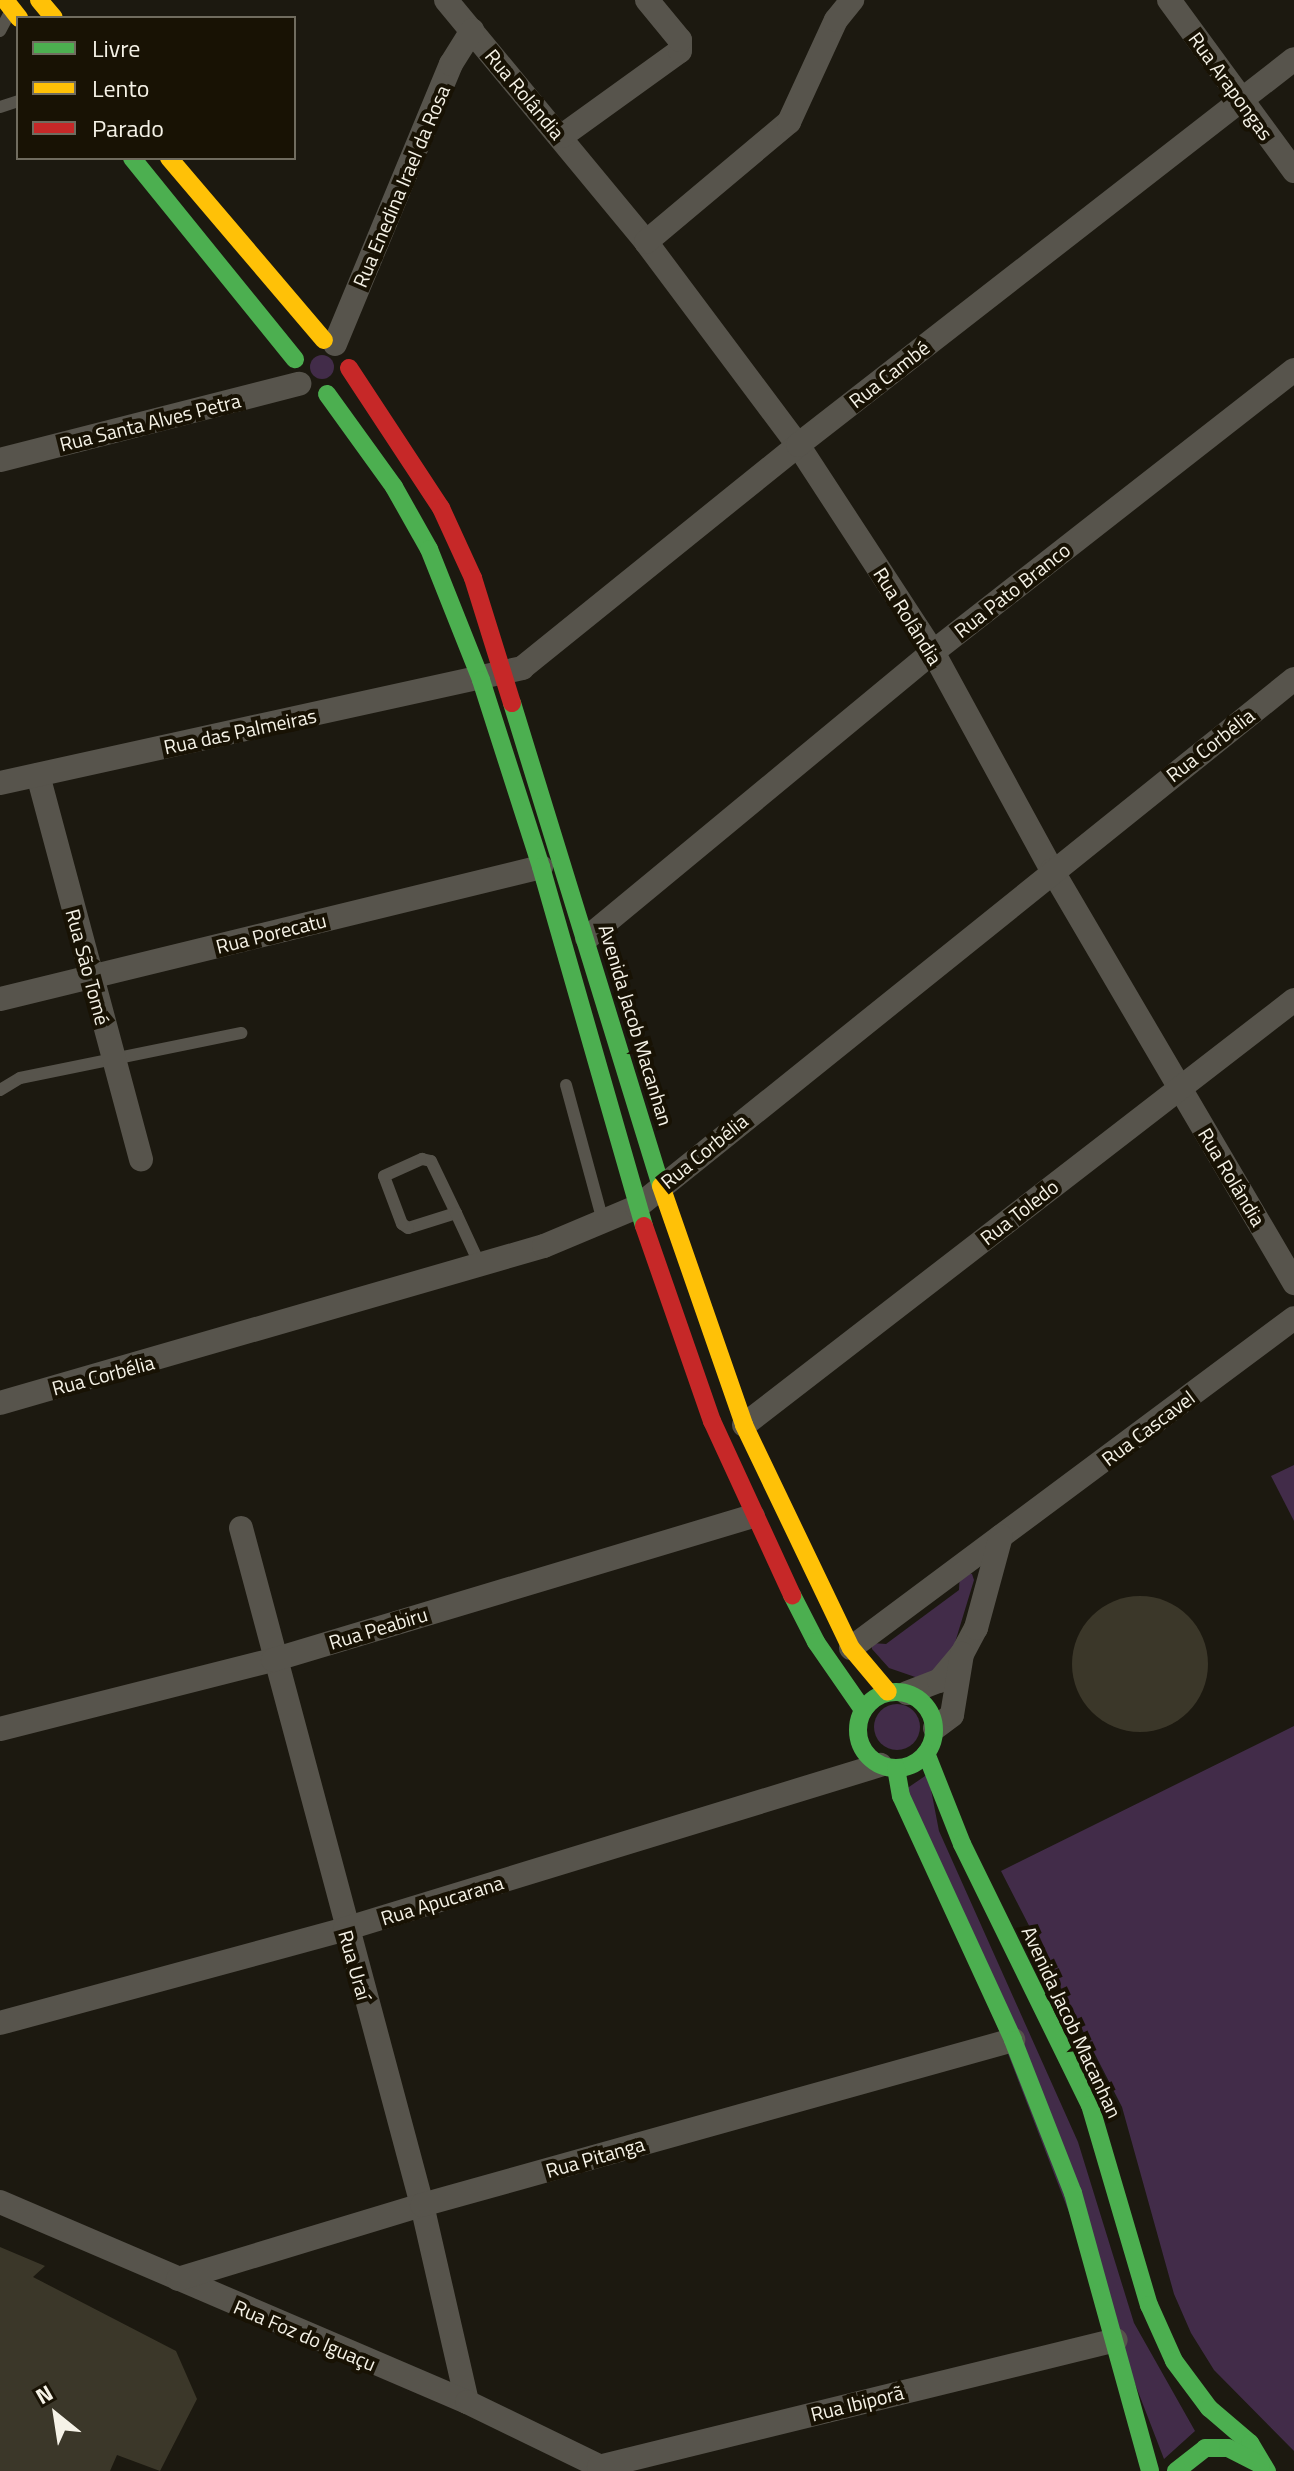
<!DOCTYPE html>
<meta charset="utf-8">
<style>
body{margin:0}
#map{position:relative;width:1294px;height:2471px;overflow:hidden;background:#1c1910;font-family:"Titillium Web",sans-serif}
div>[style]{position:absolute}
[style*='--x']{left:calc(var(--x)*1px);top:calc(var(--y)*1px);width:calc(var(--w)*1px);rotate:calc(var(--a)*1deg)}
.green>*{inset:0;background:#422c49}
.round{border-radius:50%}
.building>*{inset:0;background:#3b3729}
.lane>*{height:12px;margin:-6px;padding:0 6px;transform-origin:6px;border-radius:6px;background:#57544c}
.street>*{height:24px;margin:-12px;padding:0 12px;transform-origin:12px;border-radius:12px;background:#57544c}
.fast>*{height:18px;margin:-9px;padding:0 9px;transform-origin:9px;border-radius:9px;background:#4caf50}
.fast>.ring{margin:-9px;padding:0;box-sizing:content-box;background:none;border:18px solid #4caf50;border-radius:50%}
.slow>*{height:18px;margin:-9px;padding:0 9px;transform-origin:9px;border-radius:9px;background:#ffc107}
.jam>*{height:18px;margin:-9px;padding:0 9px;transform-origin:9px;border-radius:9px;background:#c62828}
span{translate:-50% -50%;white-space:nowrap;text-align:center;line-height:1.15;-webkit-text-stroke:8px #181204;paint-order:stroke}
.street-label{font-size:20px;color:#f5f2e7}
.legend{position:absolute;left:16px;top:16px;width:280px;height:144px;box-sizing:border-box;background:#181204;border:2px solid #706c5f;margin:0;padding:10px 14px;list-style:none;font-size:24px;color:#f5f2e7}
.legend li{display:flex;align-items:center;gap:16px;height:40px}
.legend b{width:40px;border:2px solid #706c5f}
.north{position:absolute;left:16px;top:2375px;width:80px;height:80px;-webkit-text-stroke:6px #181204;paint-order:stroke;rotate:330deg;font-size:22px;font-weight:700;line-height:32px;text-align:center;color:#f5f2e7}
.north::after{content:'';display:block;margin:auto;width:28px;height:36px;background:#f5f2e7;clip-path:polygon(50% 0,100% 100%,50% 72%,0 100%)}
</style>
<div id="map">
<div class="green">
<div class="round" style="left:310px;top:355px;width:24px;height:24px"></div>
<div style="clip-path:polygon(1294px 1465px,1294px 1521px,1271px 1476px)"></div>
<div style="clip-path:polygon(960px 1571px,972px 1574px,974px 1580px,950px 1659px,921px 1679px,889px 1668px,872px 1649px,872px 1643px,886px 1644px,959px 1590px)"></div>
<div class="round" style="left:874px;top:1704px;width:46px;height:46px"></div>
<div style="clip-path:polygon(1294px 1726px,1294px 2451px,1214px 2370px,1191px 2333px,1174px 2294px,1122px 2107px,1001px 1871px)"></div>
<div style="clip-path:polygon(928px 1774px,939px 1831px,1078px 2142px,1134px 2323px,1195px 2431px,1164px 2459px,906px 1789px)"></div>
</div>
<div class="building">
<div class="round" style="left:1072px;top:1596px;width:136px;height:136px"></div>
<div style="clip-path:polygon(0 2247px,45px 2266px,33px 2277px,176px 2351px,197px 2399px,160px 2471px,117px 2455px,110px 2471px,0 2471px)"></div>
</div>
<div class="lane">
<div style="--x:0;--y:31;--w:21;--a:-62"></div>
<div style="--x:0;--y:107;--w:19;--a:-18"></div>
<div style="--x:566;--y:1085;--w:141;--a:74.8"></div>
<div style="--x:0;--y:1090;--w:23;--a:-31"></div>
<div style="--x:20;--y:1078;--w:226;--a:-11.5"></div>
<div style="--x:456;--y:1213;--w:50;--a:162.6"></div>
<div style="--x:408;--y:1228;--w:7;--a:-146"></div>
<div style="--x:402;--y:1224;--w:51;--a:-110.6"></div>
<div style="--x:384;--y:1176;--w:42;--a:-24.1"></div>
<div style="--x:422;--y:1159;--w:9;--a:13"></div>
<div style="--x:431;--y:1161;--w:58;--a:64.3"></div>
<div style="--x:456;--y:1213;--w:57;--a:65.2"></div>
</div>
<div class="street">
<div style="--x:446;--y:0;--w:314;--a:50.4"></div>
<div style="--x:646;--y:242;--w:254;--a:53.2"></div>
<div style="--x:798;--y:445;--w:247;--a:56.9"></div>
<div style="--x:933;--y:652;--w:248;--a:61.4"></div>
<div style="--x:1052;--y:870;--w:479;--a:59.6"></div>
<div style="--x:1169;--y:0;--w:212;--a:53.8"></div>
<div style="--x:562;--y:136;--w:145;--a:-35.8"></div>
<div style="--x:680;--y:51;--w:11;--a:-90"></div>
<div style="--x:680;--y:40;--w:52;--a:-129.5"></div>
<div style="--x:646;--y:242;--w:187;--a:-40"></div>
<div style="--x:789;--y:122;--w:112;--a:-65.3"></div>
<div style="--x:836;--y:20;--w:26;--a:-51"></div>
<div style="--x:335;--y:344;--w:303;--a:-67.5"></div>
<div style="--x:451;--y:64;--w:40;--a:-58"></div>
<div style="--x:0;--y:460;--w:309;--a:-14.3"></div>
<div style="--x:38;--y:775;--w:398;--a:75"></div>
<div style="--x:0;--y:783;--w:535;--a:-12.42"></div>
<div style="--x:522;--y:668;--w:355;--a:-38.9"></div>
<div style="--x:798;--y:445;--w:628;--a:-37.89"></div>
<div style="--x:587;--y:938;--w:449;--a:-39.6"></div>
<div style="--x:933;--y:652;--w:458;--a:-38"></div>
<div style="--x:0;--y:999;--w:557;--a:-13.71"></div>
<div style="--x:0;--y:1403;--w:566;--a:-16.1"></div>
<div style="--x:544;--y:1246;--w:101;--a:-22.8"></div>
<div style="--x:637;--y:1207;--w:843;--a:-38.79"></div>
<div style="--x:744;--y:1425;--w:695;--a:-37.69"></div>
<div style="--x:241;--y:1528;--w:701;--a:75.03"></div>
<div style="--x:422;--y:2205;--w:202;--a:77.1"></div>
<div style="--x:851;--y:1648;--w:552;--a:-36.68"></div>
<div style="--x:907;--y:1693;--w:34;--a:-21"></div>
<div style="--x:939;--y:1681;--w:35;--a:-50"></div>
<div style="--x:962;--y:1654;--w:30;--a:-62"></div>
<div style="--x:976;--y:1628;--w:95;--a:-74.8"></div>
<div style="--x:935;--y:1728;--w:21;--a:-37"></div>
<div style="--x:952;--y:1715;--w:62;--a:-80.7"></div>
<div style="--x:0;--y:1729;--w:282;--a:-14.2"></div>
<div style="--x:273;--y:1660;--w:501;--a:-16.7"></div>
<div style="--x:0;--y:2023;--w:358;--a:-15.2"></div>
<div style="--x:345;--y:1929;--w:560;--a:-17.04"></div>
<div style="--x:0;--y:2202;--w:508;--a:23.18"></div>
<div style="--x:467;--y:2402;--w:158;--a:25.9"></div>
<div style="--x:178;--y:2279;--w:255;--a:-16.9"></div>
<div style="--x:422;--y:2205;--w:614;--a:-15.6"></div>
<div style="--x:599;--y:2467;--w:532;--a:-13.8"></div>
</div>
<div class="fast">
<div style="--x:132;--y:158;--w:259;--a:51"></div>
<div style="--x:327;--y:394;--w:115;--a:54.2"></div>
<div style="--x:394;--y:487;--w:71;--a:60.6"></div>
<div style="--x:429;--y:549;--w:141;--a:68.3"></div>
<div style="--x:481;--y:680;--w:196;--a:72.2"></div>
<div style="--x:541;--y:867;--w:373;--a:74"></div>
<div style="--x:512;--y:703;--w:505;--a:72.86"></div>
<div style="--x:792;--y:1595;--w:53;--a:62.9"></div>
<div style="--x:816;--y:1642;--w:83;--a:55.3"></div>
<div class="ring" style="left:858px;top:1692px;width:58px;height:58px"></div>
<div style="--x:926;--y:1753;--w:98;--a:68.4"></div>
<div style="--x:962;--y:1844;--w:291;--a:63.9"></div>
<div style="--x:1090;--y:2105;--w:209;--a:73.6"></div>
<div style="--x:1149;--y:2305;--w:61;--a:65.9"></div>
<div style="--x:1174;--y:2361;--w:59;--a:53.3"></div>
<div style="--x:1209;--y:2408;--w:54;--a:40.5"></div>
<div style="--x:1250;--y:2443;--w:33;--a:59"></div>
<div style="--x:896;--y:1768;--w:28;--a:80"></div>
<div style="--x:901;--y:1796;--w:268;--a:65.3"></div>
<div style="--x:1013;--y:2040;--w:164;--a:68.6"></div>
<div style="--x:1073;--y:2193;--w:288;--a:74.5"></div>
<div style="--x:1176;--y:2471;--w:37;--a:-38"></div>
<div style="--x:1205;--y:2448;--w:23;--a:0"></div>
<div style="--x:1228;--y:2448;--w:37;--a:27"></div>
</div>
<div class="slow">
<div style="--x:5;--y:0;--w:23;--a:52"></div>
<div style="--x:39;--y:0;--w:23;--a:50"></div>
<div style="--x:169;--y:158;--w:239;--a:49.6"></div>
<div style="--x:661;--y:1186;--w:253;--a:70.8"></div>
<div style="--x:744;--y:1425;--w:247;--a:64.4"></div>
<div style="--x:851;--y:1648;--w:57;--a:49.9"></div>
</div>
<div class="jam">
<div style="--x:349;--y:368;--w:168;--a:56.7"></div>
<div style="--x:441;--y:508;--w:77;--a:65.4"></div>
<div style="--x:473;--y:578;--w:131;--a:72.7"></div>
<div style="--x:644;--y:1226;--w:207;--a:70.8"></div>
<div style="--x:712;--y:1421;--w:192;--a:65.3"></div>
</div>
<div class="street-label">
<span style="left:1231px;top:86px;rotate:54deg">Rua Arapongas</span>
<span style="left:525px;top:94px;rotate:50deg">Rua Rolândia</span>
<span style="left:401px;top:186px;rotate:-67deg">Rua Enedina Irael da Rosa</span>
<span style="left:889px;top:374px;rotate:-38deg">Rua Cambé</span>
<span style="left:150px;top:422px;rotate:-14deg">Rua Santa Alves Petra</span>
<span style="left:1012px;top:590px;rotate:-38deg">Rua Pato Branco</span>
<span style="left:908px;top:616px;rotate:58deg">Rua Rolândia</span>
<span style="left:240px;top:731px;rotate:-12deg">Rua das Palmeiras</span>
<span style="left:1210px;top:745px;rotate:-38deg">Rua Corbélia</span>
<span style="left:271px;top:933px;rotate:-14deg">Rua Porecatu</span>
<span style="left:88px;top:967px;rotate:75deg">Rua São Tomé</span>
<span style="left:636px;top:1025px;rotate:73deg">Avenida Jacob Macanhan</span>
<span style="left:704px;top:1151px;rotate:-39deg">Rua Corbélia</span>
<span style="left:1232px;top:1177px;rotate:59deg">Rua Rolândia</span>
<span style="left:1019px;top:1212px;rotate:-38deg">Rua Toledo</span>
<span style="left:103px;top:1375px;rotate:-15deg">Rua Corbélia</span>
<span style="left:1148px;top:1428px;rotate:-37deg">Rua Cascavel</span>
<span style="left:378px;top:1628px;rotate:-17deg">Rua Peabiru</span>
<span style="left:442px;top:1900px;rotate:-17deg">Rua Apucarana</span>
<span style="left:355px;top:1965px;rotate:74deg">Rua Uraí</span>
<span style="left:1072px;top:2022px;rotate:65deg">Avenida Jacob Macanhan</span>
<span style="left:595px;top:2157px;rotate:-16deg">Rua Pitanga</span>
<span style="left:305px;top:2335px;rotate:23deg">Rua Foz do Iguaçu</span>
<span style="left:857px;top:2403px;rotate:-14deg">Rua Ibiporã</span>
</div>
<ul class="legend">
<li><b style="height:10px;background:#4caf50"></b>Livre</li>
<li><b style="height:10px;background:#ffc107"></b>Lento</li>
<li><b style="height:10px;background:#c62828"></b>Parado</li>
</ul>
<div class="north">N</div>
</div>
